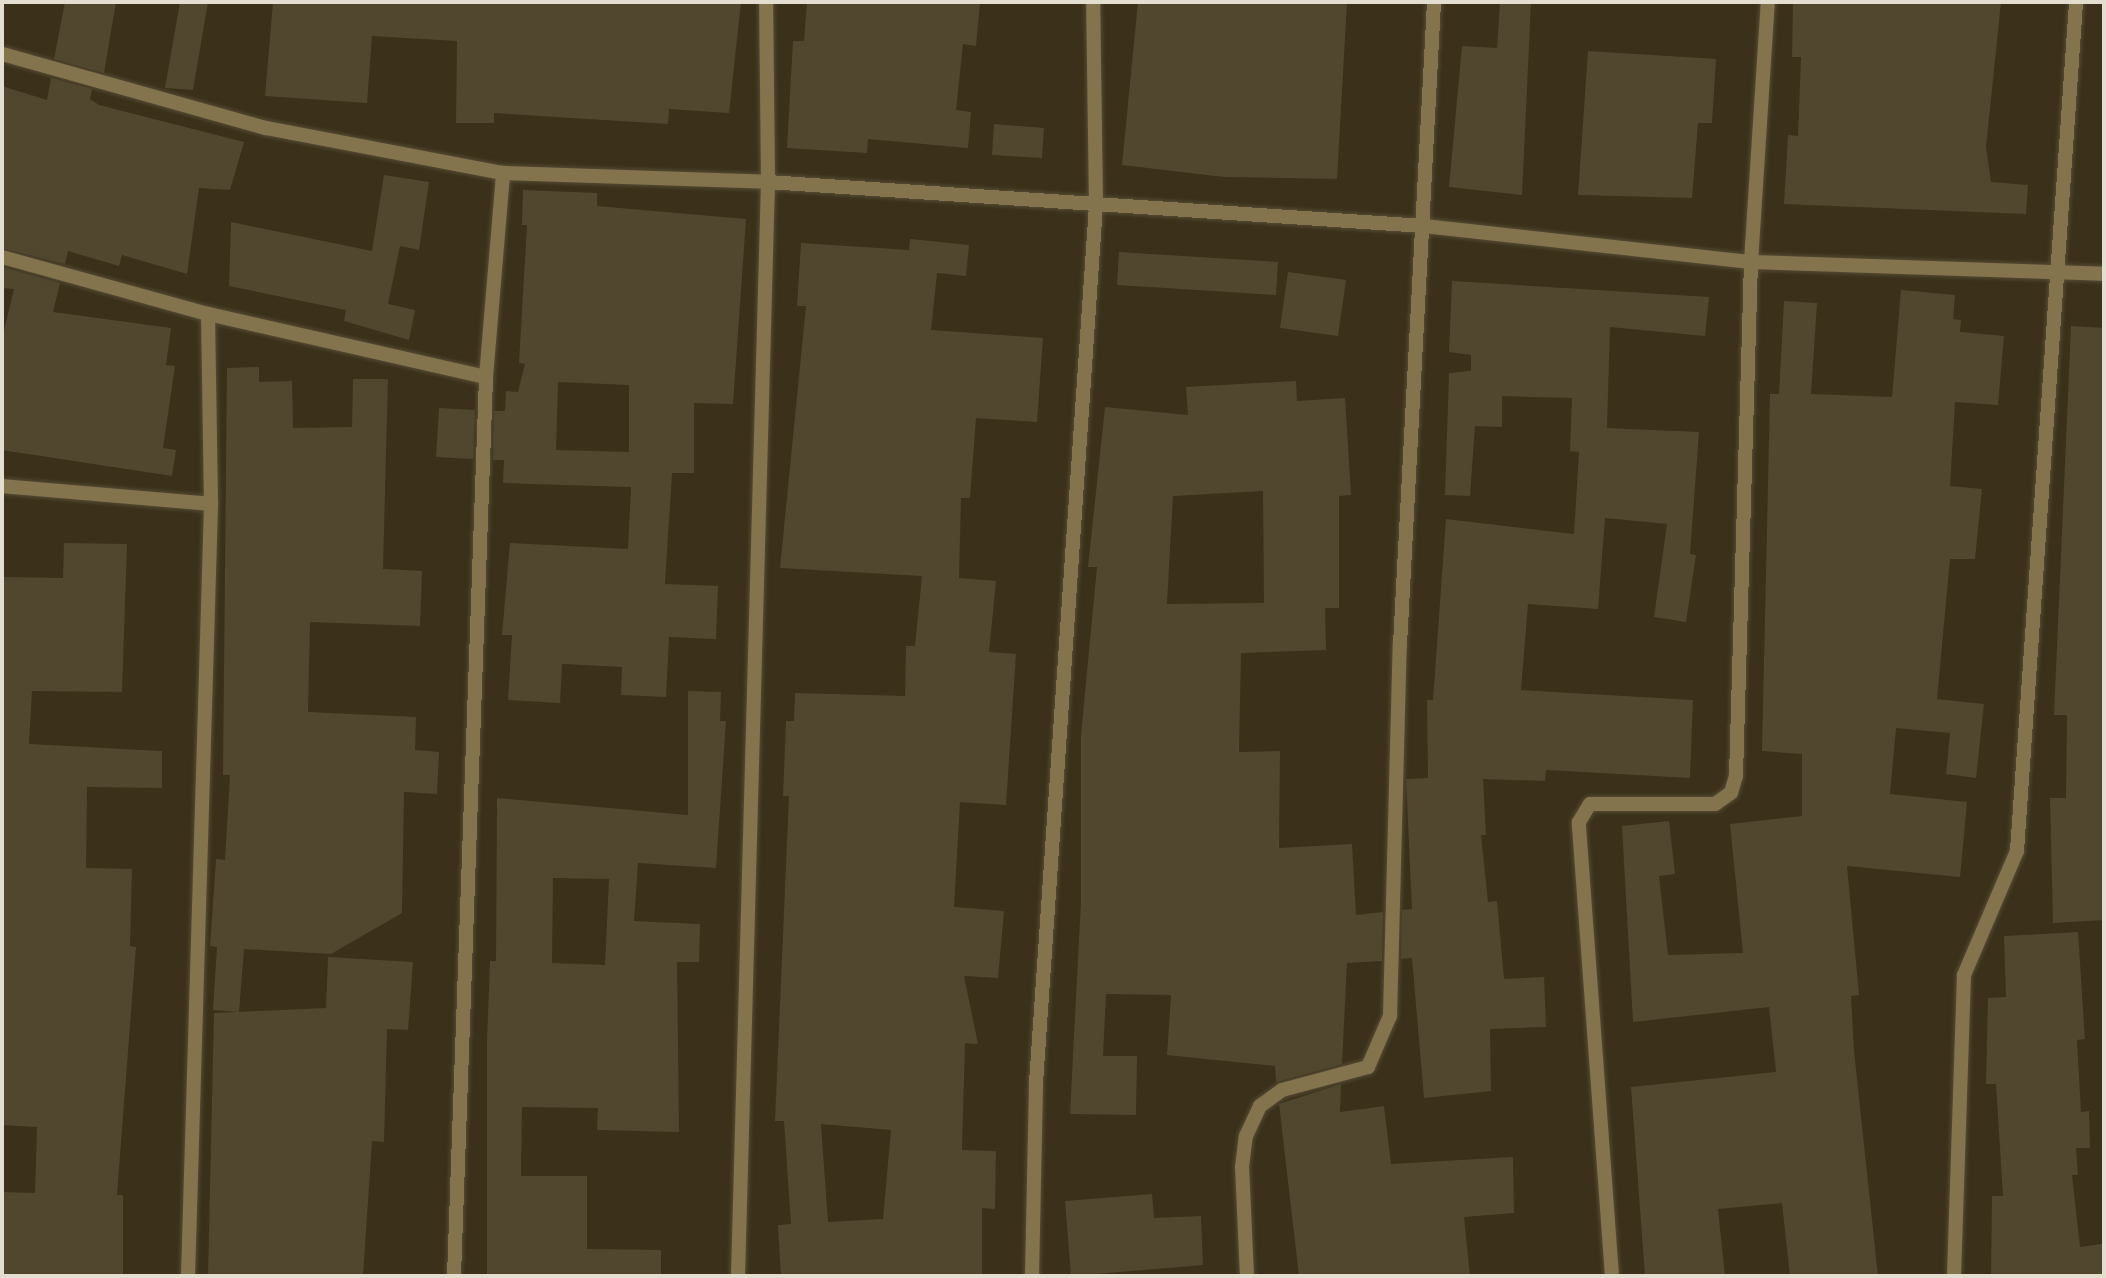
<!DOCTYPE html>
<style>
body{margin:0}
#map{position:relative;width:2106px;height:1278px;overflow:hidden;background:#3b3019;font-family:Montserrat,sans-serif}
div>[style]{position:absolute}
[style*='--x']{left:calc(var(--x)*1px);top:calc(var(--y)*1px);width:calc(var(--w)*1px);rotate:calc(var(--a)*1deg)}
.building>*{inset:0;background:#51472e}
.roads{filter:drop-shadow(0 0 2px #564c36) drop-shadow(0 0 2px #564c36)}
.minor>*{height:14px;margin:-7px;padding:0 7px;transform-origin:7px;border-radius:7px;background:#84744e}
span{translate:-50% -50%;white-space:nowrap;text-align:center;line-height:1.15;-webkit-text-stroke:7px #1e190f;paint-order:stroke}
.frame{position:absolute;inset:0;border:4px solid #e4ded0;pointer-events:none}
</style>
<div id="map">
<div class="building">
<div style="clip-path:polygon(65px 2px,116px 2px,104px 73px,54px 59px)"></div>
<div style="clip-path:polygon(180px 2px,208px 2px,193px 90px,165px 88px)"></div>
<div style="clip-path:polygon(273px 2px,741px 2px,729px 113px,669px 109px,668px 124px,494px 113px,494px 123px,456px 123px,457px 41px,372px 36px,367px 103px,265px 96px)"></div>
<div style="clip-path:polygon(807px 2px,980px 2px,976px 46px,963px 44px,956px 110px,971px 112px,968px 148px,868px 139px,867px 153px,787px 148px,793px 41px,804px 41px)"></div>
<div style="clip-path:polygon(1138px 2px,1347px 2px,1337px 179px,1224px 177px,1122px 165px)"></div>
<div style="clip-path:polygon(1500px 2px,1531px 2px,1522px 195px,1449px 187px,1462px 46px,1497px 48px)"></div>
<div style="clip-path:polygon(1793px 2px,2001px 2px,1986px 147px,1991px 182px,2028px 185px,2026px 214px,1784px 204px,1788px 135px,1798px 136px,1801px 57px,1792px 57px)"></div>
<div style="clip-path:polygon(1588px 51px,1716px 59px,1712px 123px,1698px 123px,1692px 198px,1578px 195px)"></div>
<div style="clip-path:polygon(51px 78px,92px 89px,90px 99px,99px 105px,244px 142px,230px 190px,199px 188px,187px 274px,122px 255px,119px 266px,68px 251px,65px 264px,2px 248px,2px 86px,47px 100px)"></div>
<div style="clip-path:polygon(994px 124px,1044px 128px,1042px 158px,992px 155px)"></div>
<div style="clip-path:polygon(384px 175px,429px 182px,419px 250px,400px 246px,388px 304px,415px 310px,409px 340px,344px 321px,346px 310px,229px 286px,231px 222px,372px 251px)"></div>
<div style="clip-path:polygon(evenodd,523px 190px,597px 193px,597px 206px,746px 219px,733px 404px,694px 403px,694px 473px,672px 473px,665px 584px,718px 586px,716px 639px,669px 637px,666px 697px,621px 695px,622px 667px,562px 664px,560px 703px,508px 700px,512px 635px,502px 635px,510px 543px,628px 549px,631px 487px,503px 483px,504px 460px,493px 460px,494px 411px,505px 411px,506px 391px,518px 392px,525px 364px,519px 363px,527px 225px,522px 225px,523px 190px,558px 382px,629px 385px,629px 452px,556px 450px,558px 382px)"></div>
<div style="clip-path:polygon(evenodd,910px 239px,969px 245px,966px 276px,937px 273px,931px 330px,1043px 338px,1037px 422px,976px 418px,970px 498px,961px 498px,959px 578px,996px 581px,989px 652px,1016px 654px,1006px 805px,960px 802px,954px 907px,1004px 911px,998px 978px,964px 976px,978px 1044px,965px 1043px,962px 1150px,996px 1151px,995px 1209px,982px 1208px,982px 1276px,781px 1276px,778px 1225px,791px 1224px,784px 1121px,775px 1121px,789px 796px,783px 796px,786px 721px,794px 721px,795px 693px,905px 696px,906px 646px,915px 646px,922px 576px,780px 568px,806px 306px,797px 306px,801px 243px,909px 250px,910px 239px,821px 1124px,891px 1130px,883px 1219px,828px 1222px,821px 1124px)"></div>
<div style="clip-path:polygon(1119px 252px,1278px 262px,1276px 295px,1117px 285px)"></div>
<div style="clip-path:polygon(2px 267px,60px 283px,53px 312px,171px 328px,166px 365px,175px 366px,163px 448px,176px 450px,172px 476px,2px 450px,2px 339px,14px 289px,2px 288px)"></div>
<div style="clip-path:polygon(1288px 272px,1346px 280px,1338px 336px,1280px 328px)"></div>
<div style="clip-path:polygon(1452px 281px,1709px 297px,1705px 336px,1610px 327px,1607px 428px,1699px 432px,1690px 554px,1696px 555px,1686px 622px,1654px 617px,1667px 524px,1605px 518px,1598px 609px,1528px 604px,1521px 690px,1693px 700px,1690px 778px,1546px 770px,1545px 781px,1483px 779px,1486px 835px,1481px 835px,1488px 902px,1497px 901px,1504px 979px,1544px 977px,1546px 1027px,1490px 1029px,1491px 1091px,1424px 1098px,1412px 958px,1401px 959px,1402px 910px,1412px 909px,1406px 779px,1428px 778px,1427px 700px,1433px 700px,1446px 519px,1574px 534px,1579px 452px,1570px 451px,1572px 398px,1502px 396px,1502px 427px,1475px 426px,1470px 496px,1445px 495px,1449px 373px,1471px 371px,1471px 355px,1449px 352px)"></div>
<div style="clip-path:polygon(1901px 290px,1955px 295px,1953px 319px,1961px 320px,1960px 332px,2004px 336px,1998px 405px,1955px 402px,1950px 486px,1982px 489px,1975px 559px,1950px 559px,1937px 699px,1984px 704px,1976px 778px,1946px 774px,1950px 733px,1896px 728px,1890px 794px,1967px 802px,1960px 877px,1847px 866px,1859px 995px,1851px 996px,1854px 1051px,1878px 1276px,1790px 1276px,1782px 1203px,1718px 1209px,1725px 1276px,1645px 1276px,1631px 1087px,1776px 1072px,1769px 1007px,1633px 1022px,1622px 826px,1669px 821px,1675px 874px,1659px 876px,1668px 955px,1743px 953px,1730px 824px,1802px 816px,1802px 754px,1762px 751px,1770px 394px,1779px 394px,1784px 301px,1817px 303px,1811px 394px,1892px 397px)"></div>
<div style="clip-path:polygon(2071px 326px,2104px 328px,2104px 920px,2053px 923px,2050px 798px,2066px 798px,2067px 715px,2054px 715px)"></div>
<div style="clip-path:polygon(259px 367px,259px 382px,292px 381px,293px 428px,352px 427px,353px 379px,388px 379px,383px 569px,422px 571px,420px 626px,310px 622px,308px 712px,416px 717px,415px 750px,439px 752px,437px 794px,404px 792px,402px 913px,331px 954px,244px 949px,239px 1012px,213px 1010px,217px 947px,210px 946px,216px 859px,225px 860px,230px 775px,223px 775px,227px 368px)"></div>
<div style="clip-path:polygon(evenodd,1296px 381px,1297px 401px,1345px 398px,1351px 495px,1339px 496px,1339px 608px,1325px 608px,1326px 650px,1241px 653px,1239px 752px,1280px 751px,1279px 848px,1352px 844px,1356px 915px,1383px 912px,1382px 961px,1347px 963px,1342px 1064px,1276px 1082px,1275px 1066px,1167px 1055px,1171px 995px,1106px 994px,1103px 1056px,1137px 1056px,1136px 1115px,1070px 1114px,1081px 901px,1081px 735px,1097px 567px,1088px 567px,1105px 407px,1188px 415px,1186px 387px,1296px 381px,1263px 491px,1264px 603px,1167px 604px,1173px 496px,1263px 491px)"></div>
<div style="clip-path:polygon(439px 408px,475px 410px,473px 459px,436px 457px)"></div>
<div style="clip-path:polygon(64px 543px,127px 544px,122px 692px,32px 691px,29px 744px,162px 751px,162px 788px,87px 787px,86px 868px,132px 869px,130px 946px,136px 947px,117px 1195px,123px 1195px,123px 1274px,2px 1275px,2px 1192px,35px 1193px,37px 1127px,2px 1125px,2px 577px,63px 578px)"></div>
<div style="clip-path:polygon(evenodd,688px 691px,721px 692px,720px 721px,726px 721px,716px 868px,638px 863px,634px 921px,700px 924px,699px 962px,677px 962px,679px 1132px,597px 1130px,598px 1108px,522px 1107px,521px 1176px,587px 1176px,587px 1249px,661px 1250px,661px 1276px,487px 1276px,487px 1041px,490px 961px,496px 961px,497px 798px,688px 815px,688px 691px,553px 878px,609px 879px,605px 965px,552px 963px,553px 878px)"></div>
<div style="clip-path:polygon(2078px 932px,2085px 1039px,2077px 1040px,2081px 1112px,2089px 1111px,2090px 1148px,2076px 1148px,2078px 1175px,2072px 1175px,2080px 1247px,2102px 1244px,2104px 1274px,1991px 1276px,1992px 1196px,2003px 1196px,1996px 1084px,1986px 1084px,1988px 998px,2006px 997px,2004px 936px)"></div>
<div style="clip-path:polygon(328px 957px,413px 962px,408px 1030px,387px 1029px,384px 1142px,372px 1141px,363px 1276px,208px 1276px,214px 1013px,326px 1008px)"></div>
<div style="clip-path:polygon(1341px 1084px,1340px 1112px,1384px 1106px,1391px 1164px,1513px 1157px,1514px 1213px,1464px 1217px,1470px 1276px,1299px 1276px,1279px 1104px)"></div>
<div style="clip-path:polygon(1152px 1194px,1154px 1218px,1201px 1216px,1203px 1265px,1071px 1276px,1065px 1201px)"></div>
</div>
<div class="roads">
<div class="minor">
<div style="--x:2;--y:54;--w:274;--a:15.7"></div>
<div style="--x:266;--y:128;--w:241;--a:10.8"></div>
<div style="--x:503;--y:173;--w:265;--a:1.9"></div>
<div style="--x:768;--y:182;--w:657;--a:3.84"></div>
<div style="--x:1424;--y:226;--w:329;--a:6.3"></div>
<div style="--x:1751;--y:262;--w:353;--a:1.9"></div>
<div style="--x:2;--y:257;--w:214;--a:15.5"></div>
<div style="--x:208;--y:314;--w:285;--a:12.8"></div>
<div style="--x:2;--y:486;--w:210;--a:4.9"></div>
<div style="--x:188;--y:1276;--w:772;--a:-88.29"></div>
<div style="--x:211;--y:504;--w:190;--a:-90.9"></div>
<div style="--x:454;--y:1276;--w:900;--a:-87.96"></div>
<div style="--x:486;--y:377;--w:205;--a:-85.2"></div>
<div style="--x:738;--y:1276;--w:1094;--a:-88.43"></div>
<div style="--x:768;--y:182;--w:180;--a:-90.6"></div>
<div style="--x:1032;--y:1276;--w:193;--a:-88.8"></div>
<div style="--x:1036;--y:1083;--w:880;--a:-86.09"></div>
<div style="--x:1096;--y:205;--w:203;--a:-90.8"></div>
<div style="--x:1247;--y:1276;--w:109;--a:-92.6"></div>
<div style="--x:1242;--y:1167;--w:31;--a:-83"></div>
<div style="--x:1246;--y:1136;--w:33;--a:-65"></div>
<div style="--x:1260;--y:1106;--w:27;--a:-36"></div>
<div style="--x:1282;--y:1090;--w:89;--a:-15"></div>
<div style="--x:1368;--y:1067;--w:56;--a:-66.7"></div>
<div style="--x:1390;--y:1016;--w:371;--a:-88.5"></div>
<div style="--x:1400;--y:645;--w:644;--a:-86.97"></div>
<div style="--x:1612;--y:1276;--w:455;--a:-94.2"></div>
<div style="--x:1579;--y:822;--w:21;--a:-59"></div>
<div style="--x:1590;--y:804;--w:125;--a:0"></div>
<div style="--x:1715;--y:804;--w:19;--a:-35"></div>
<div style="--x:1731;--y:793;--w:18;--a:-74"></div>
<div style="--x:1736;--y:776;--w:514;--a:-88.33"></div>
<div style="--x:1751;--y:262;--w:261;--a:-86.3"></div>
<div style="--x:1954;--y:1276;--w:301;--a:-88.1"></div>
<div style="--x:1964;--y:975;--w:135;--a:-66.9"></div>
<div style="--x:2017;--y:851;--w:851;--a:-86.02"></div>
</div>
</div>
<div class="frame"></div>
</div>
